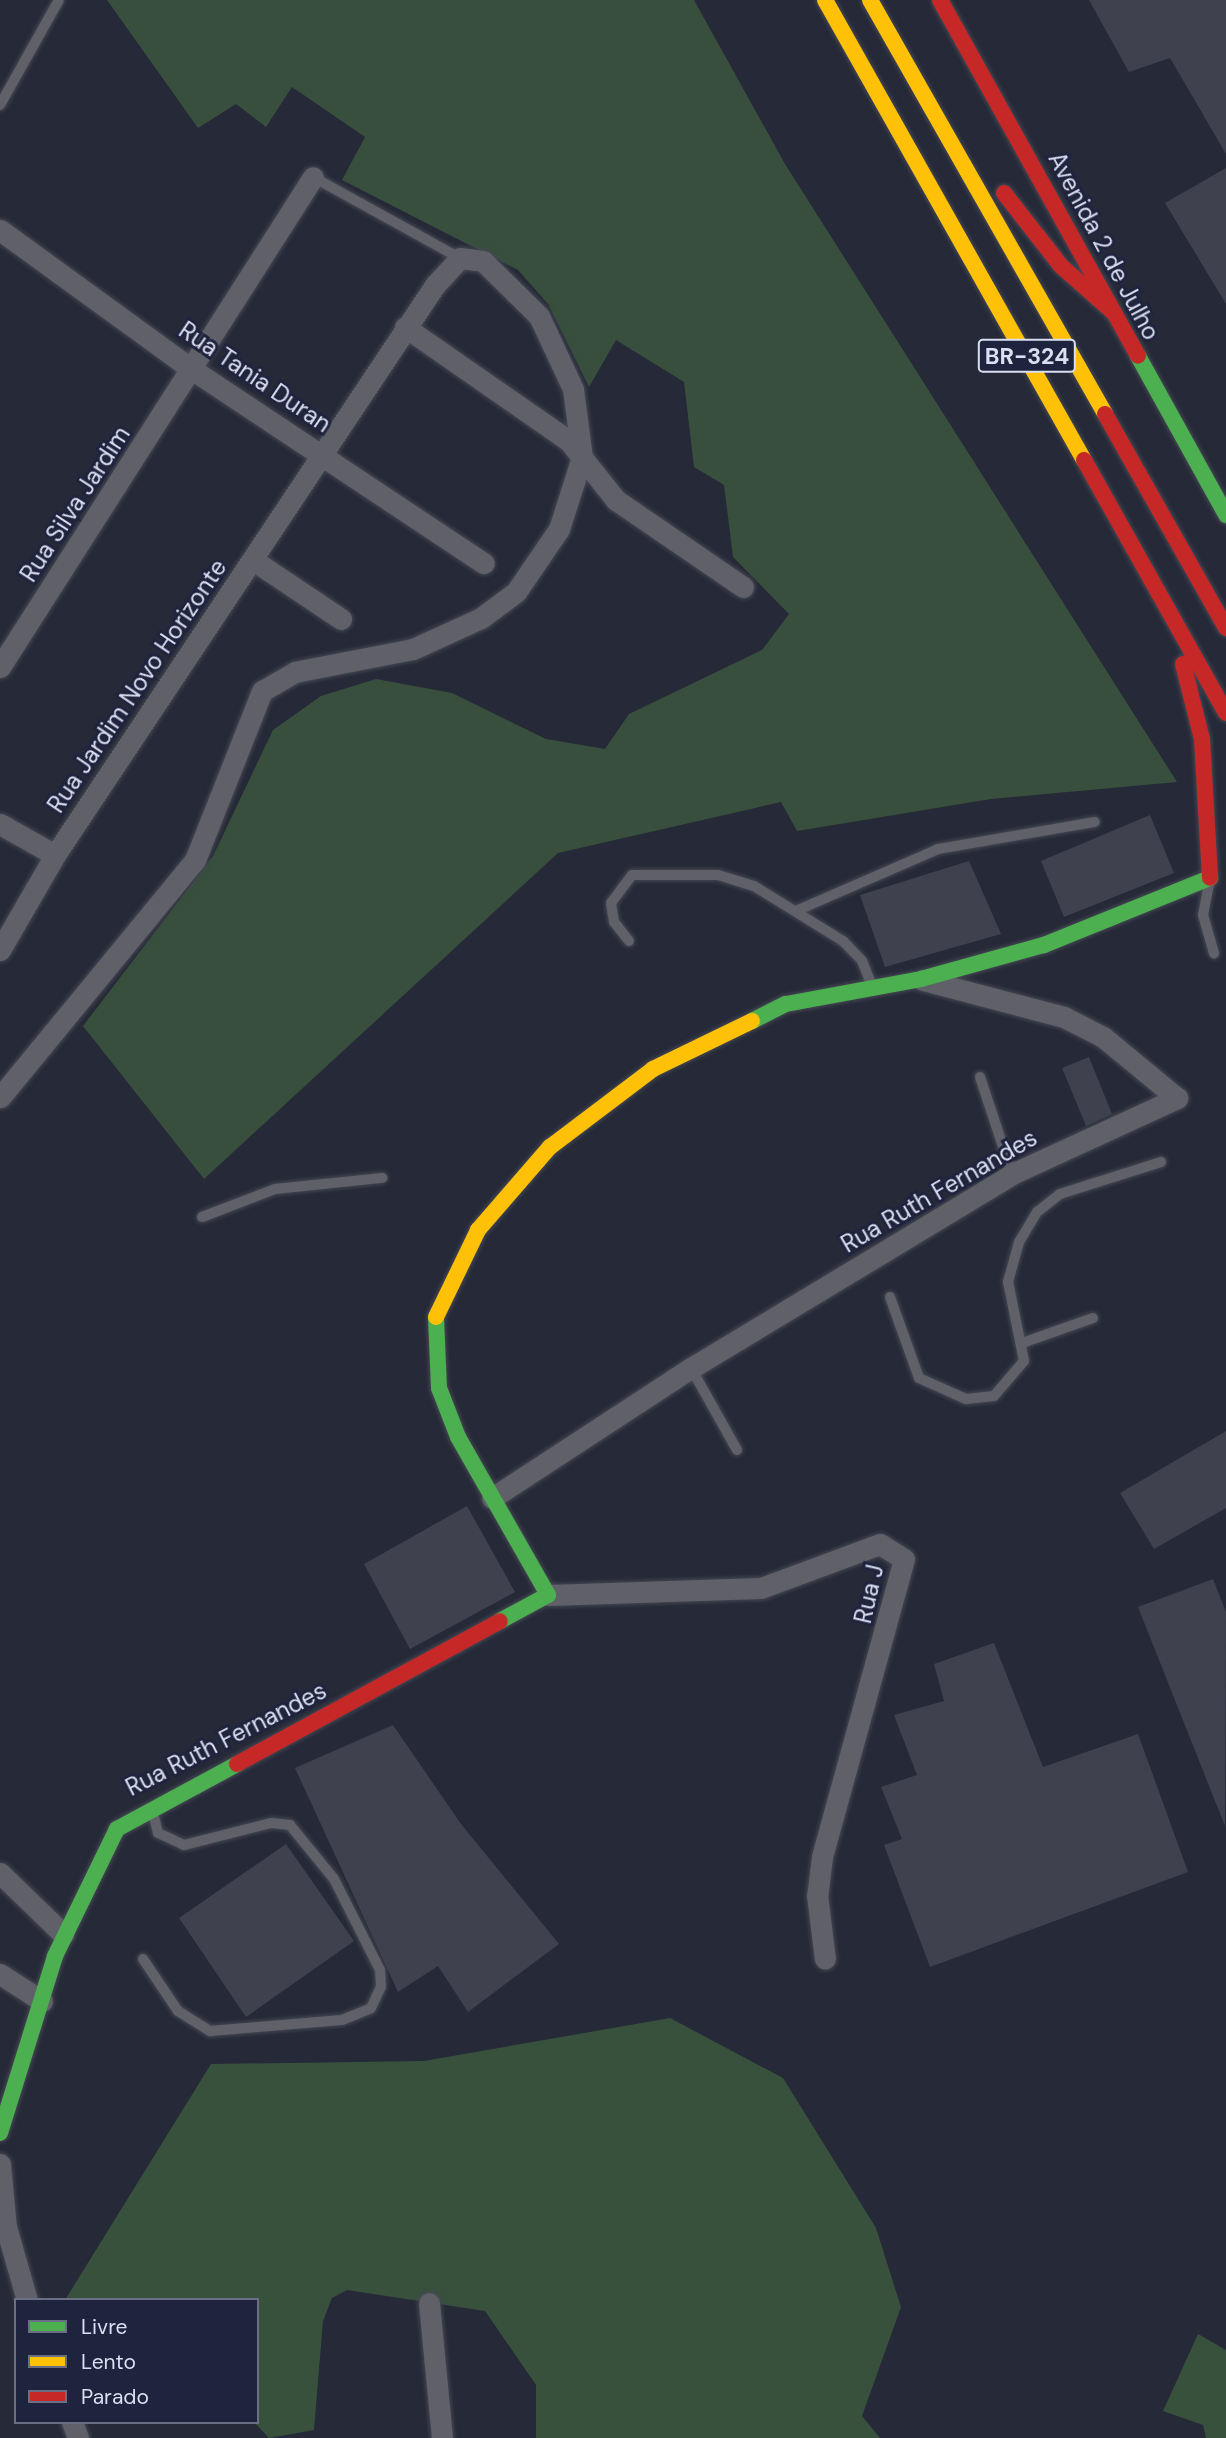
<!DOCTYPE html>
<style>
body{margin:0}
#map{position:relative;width:1226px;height:2438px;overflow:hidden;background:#262937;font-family:"DM Sans",sans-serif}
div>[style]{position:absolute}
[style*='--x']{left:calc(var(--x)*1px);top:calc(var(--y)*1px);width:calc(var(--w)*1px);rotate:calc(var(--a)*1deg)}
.green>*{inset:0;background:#384f3d}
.forest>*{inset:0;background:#38513d}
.building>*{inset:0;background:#3f424e}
.roads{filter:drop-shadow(0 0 2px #444753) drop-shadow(0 0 2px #444753)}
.lane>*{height:10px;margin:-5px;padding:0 5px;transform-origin:5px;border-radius:5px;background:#5f6068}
.street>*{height:21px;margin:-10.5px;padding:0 10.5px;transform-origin:10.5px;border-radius:10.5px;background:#5f6068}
.fast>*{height:16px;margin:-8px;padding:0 8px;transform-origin:8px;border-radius:8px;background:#4caf50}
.slow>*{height:16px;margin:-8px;padding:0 8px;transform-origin:8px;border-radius:8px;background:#ffc107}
.jam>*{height:16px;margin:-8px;padding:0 8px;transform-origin:8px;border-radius:8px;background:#c62828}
span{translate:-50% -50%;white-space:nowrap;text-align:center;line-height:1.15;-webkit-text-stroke:6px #1f243e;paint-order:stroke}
.shield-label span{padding:2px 5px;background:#1f243e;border:2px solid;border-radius:5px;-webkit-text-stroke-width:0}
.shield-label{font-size:23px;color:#dadff1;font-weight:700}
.street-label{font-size:24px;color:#dadff1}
.legend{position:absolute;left:14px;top:2298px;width:245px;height:126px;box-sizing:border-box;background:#1f243e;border:2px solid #6a6f86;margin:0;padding:9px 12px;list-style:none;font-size:21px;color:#dadff1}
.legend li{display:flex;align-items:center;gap:14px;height:35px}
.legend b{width:35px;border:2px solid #6a6f86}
</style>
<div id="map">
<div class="green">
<div style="clip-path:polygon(107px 0,694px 0,785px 164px,1177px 782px,991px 799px,797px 831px,781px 802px,558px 853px,204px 1179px,83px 1026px,213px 856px,273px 730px,321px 696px,376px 679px,452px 693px,546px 739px,605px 749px,629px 714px,762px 650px,789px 614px,733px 557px,724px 485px,694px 467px,684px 382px,616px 340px,589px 387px,548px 304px,518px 270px,342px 180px,365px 137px,292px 87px,266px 127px,236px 104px,198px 128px)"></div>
</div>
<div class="forest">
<div style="clip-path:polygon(670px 2018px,783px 2078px,876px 2228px,901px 2307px,862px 2416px,880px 2438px,536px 2438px,536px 2385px,485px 2311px,347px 2290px,332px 2298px,323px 2321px,314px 2430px,269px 2438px,254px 2422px,257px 2300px,65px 2300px,211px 2064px,424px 2061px)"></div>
<div style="clip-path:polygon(1198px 2334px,1226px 2350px,1226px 2438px,1206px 2438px,1203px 2425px,1163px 2411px)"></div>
</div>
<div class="building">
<div style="clip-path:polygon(1089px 0,1226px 0,1226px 154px,1170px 58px,1129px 72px)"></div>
<div style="clip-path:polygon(1226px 168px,1226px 304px,1165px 203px)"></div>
<div style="clip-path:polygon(1150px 815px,1174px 873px,1064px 917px,1041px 861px)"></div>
<div style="clip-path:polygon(969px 861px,1001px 934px,885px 967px,860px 895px)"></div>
<div style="clip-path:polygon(1089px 1057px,1112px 1114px,1086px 1126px,1062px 1068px)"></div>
<div style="clip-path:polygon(1226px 1431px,1226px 1508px,1154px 1549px,1120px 1493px)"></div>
<div style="clip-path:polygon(467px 1506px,515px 1592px,410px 1649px,364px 1564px)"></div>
<div style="clip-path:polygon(1213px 1579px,1226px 1612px,1225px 1826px,1138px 1607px)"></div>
<div style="clip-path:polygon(994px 1643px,1043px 1767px,1138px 1734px,1188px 1872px,930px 1967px,884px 1845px,902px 1839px,881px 1787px,917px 1775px,894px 1715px,944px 1701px,934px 1664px)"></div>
<div style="clip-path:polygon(393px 1725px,461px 1824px,559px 1944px,468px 2012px,438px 1966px,398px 1992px,295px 1768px)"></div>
<div style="clip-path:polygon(286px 1844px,354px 1941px,246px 2017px,179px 1918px)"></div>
</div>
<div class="roads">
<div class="lane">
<div style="--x:0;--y:105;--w:120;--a:-60.7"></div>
<div style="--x:313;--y:177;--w:168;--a:28.9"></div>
<div style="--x:1209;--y:884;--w:32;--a:101"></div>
<div style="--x:1203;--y:915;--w:40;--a:74"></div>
<div style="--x:798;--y:910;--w:153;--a:-23.5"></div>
<div style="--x:938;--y:849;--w:159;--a:-9.8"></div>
<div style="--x:629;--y:941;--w:24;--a:-128"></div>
<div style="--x:614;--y:922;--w:19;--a:-99"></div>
<div style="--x:611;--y:903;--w:35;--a:-53"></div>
<div style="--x:632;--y:875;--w:86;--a:0"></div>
<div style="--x:718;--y:875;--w:38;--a:17"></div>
<div style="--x:754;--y:886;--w:105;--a:31.7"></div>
<div style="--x:843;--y:941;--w:28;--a:46"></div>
<div style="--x:862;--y:961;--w:27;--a:68"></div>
<div style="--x:980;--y:1077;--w:102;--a:71.7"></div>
<div style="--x:202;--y:1217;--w:78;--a:-21"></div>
<div style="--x:275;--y:1189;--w:108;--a:-5.9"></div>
<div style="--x:890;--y:1297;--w:86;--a:70.3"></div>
<div style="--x:919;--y:1378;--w:51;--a:24.1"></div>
<div style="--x:966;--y:1399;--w:28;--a:-6"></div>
<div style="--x:994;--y:1396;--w:46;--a:-49.4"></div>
<div style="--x:1024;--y:1361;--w:81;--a:-101.4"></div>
<div style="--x:1008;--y:1282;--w:41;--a:-74.6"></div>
<div style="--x:1019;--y:1242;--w:35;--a:-59"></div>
<div style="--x:1037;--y:1212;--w:29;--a:-38"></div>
<div style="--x:1060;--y:1194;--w:106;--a:-17.6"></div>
<div style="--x:1025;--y:1342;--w:72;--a:-19.4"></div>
<div style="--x:691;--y:1368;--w:94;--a:60.7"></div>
<div style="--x:143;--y:1959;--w:63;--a:56.1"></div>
<div style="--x:178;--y:2011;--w:38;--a:32"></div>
<div style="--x:210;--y:2031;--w:132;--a:-4.8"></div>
<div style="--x:342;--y:2020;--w:31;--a:-22"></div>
<div style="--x:371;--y:2008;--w:23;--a:-65"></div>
<div style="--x:381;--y:1987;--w:17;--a:-93"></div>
<div style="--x:380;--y:1970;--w:102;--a:-116.8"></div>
<div style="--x:334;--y:1879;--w:70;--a:-129.2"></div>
<div style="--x:290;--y:1825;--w:19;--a:-174"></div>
<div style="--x:271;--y:1823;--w:90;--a:165.8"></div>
<div style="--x:184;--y:1845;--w:29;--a:-155"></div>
<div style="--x:158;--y:1833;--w:21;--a:-104"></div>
</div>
<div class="street">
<div style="--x:0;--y:230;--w:238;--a:36"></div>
<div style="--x:193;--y:370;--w:349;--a:33.6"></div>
<div style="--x:405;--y:327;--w:200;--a:34.8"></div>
<div style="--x:569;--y:441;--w:75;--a:51.5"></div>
<div style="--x:616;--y:500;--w:154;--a:34.4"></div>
<div style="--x:253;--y:560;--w:106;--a:33.8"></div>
<div style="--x:0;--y:667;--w:581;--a:-57.43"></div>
<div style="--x:0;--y:824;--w:63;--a:29.4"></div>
<div style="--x:0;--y:950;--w:110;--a:-59.9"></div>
<div style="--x:55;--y:855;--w:685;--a:-56.31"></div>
<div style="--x:435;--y:285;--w:37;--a:-47"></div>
<div style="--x:460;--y:258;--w:23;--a:7"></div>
<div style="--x:483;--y:261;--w:78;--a:44.5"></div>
<div style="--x:539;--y:316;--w:81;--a:65"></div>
<div style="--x:573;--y:389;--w:69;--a:82.5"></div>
<div style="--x:582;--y:457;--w:76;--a:107.7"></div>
<div style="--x:559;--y:529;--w:76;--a:124.3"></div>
<div style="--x:516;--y:592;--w:44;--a:143.4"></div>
<div style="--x:481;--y:618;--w:75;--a:155.5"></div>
<div style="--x:413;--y:649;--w:120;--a:169"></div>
<div style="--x:295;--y:672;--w:38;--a:150"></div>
<div style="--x:262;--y:691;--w:182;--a:111.6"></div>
<div style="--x:195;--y:860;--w:307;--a:129.4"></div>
<div style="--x:492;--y:1498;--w:238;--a:-33.2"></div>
<div style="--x:691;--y:1368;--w:375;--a:-31.1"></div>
<div style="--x:1012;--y:1174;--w:182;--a:-24.7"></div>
<div style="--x:1177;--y:1098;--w:96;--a:-140.5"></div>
<div style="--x:1103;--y:1037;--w:44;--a:-152.9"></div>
<div style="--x:1064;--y:1017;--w:146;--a:-165.3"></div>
<div style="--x:548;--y:1595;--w:213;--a:-1.9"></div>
<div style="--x:761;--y:1588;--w:127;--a:-20.3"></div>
<div style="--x:880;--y:1544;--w:28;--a:32"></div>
<div style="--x:904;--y:1559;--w:309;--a:105.4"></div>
<div style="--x:822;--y:1857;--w:38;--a:97"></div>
<div style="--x:817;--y:1895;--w:64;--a:82.9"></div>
<div style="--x:0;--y:1873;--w:88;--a:44.1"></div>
<div style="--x:0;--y:1974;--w:50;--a:32.7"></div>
<div style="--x:0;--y:2164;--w:63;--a:84.6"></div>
<div style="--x:6;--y:2227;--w:76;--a:74"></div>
<div style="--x:429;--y:2303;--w:136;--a:84.5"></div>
<div style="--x:72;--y:2422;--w:17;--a:69"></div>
</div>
<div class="fast">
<div style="--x:1138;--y:356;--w:182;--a:61"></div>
<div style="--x:752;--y:1021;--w:38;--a:-27"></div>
<div style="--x:786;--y:1004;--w:137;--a:-10.5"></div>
<div style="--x:921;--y:979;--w:128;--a:-15.5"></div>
<div style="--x:1044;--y:945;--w:179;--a:-22"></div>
<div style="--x:436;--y:1317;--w:71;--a:87.6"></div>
<div style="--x:439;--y:1388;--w:53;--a:68.8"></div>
<div style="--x:458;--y:1437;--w:182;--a:60.3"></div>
<div style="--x:548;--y:1595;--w:55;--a:151.6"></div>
<div style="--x:0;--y:2133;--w:185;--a:-72.7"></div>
<div style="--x:55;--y:1956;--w:141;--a:-64"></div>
<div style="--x:117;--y:1829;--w:136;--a:-28.4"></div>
</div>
<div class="slow">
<div style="--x:825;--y:0;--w:528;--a:60.62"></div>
<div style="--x:870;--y:0;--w:476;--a:60.4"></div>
<div style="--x:436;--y:1317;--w:97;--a:-64.2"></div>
<div style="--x:478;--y:1230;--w:110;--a:-49.1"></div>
<div style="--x:550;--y:1147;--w:129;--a:-37.1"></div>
<div style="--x:653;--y:1069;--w:110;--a:-25.9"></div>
</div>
<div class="jam">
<div style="--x:940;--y:0;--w:407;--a:60.9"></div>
<div style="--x:1004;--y:193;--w:93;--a:52"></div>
<div style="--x:1061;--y:266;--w:69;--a:41.5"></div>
<div style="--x:1105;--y:414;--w:246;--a:60.5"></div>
<div style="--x:1084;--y:460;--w:290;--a:60.7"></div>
<div style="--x:1183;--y:664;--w:77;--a:75.8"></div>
<div style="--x:1202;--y:739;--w:139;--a:86.7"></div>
<div style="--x:237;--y:1764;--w:299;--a:-28.5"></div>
</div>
</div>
<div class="shield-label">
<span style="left:1027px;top:356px">BR-324</span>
</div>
<div class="street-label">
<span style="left:1104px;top:246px;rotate:62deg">Avenida 2 de Julho</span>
<span style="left:255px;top:377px;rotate:34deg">Rua Tania Duran</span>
<span style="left:75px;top:504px;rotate:-57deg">Rua Silva Jardim</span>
<span style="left:137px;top:686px;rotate:-56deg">Rua Jardim Novo Horizonte</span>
<span style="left:939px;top:1191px;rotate:-30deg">Rua Ruth Fernandes</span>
<span style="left:869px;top:1594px;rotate:-77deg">Rua J</span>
<span style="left:226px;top:1739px;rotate:-27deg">Rua Ruth Fernandes</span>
</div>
<ul class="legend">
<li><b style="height:9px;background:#4caf50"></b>Livre</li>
<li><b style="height:9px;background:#ffc107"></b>Lento</li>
<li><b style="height:9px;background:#c62828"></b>Parado</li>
</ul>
</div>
